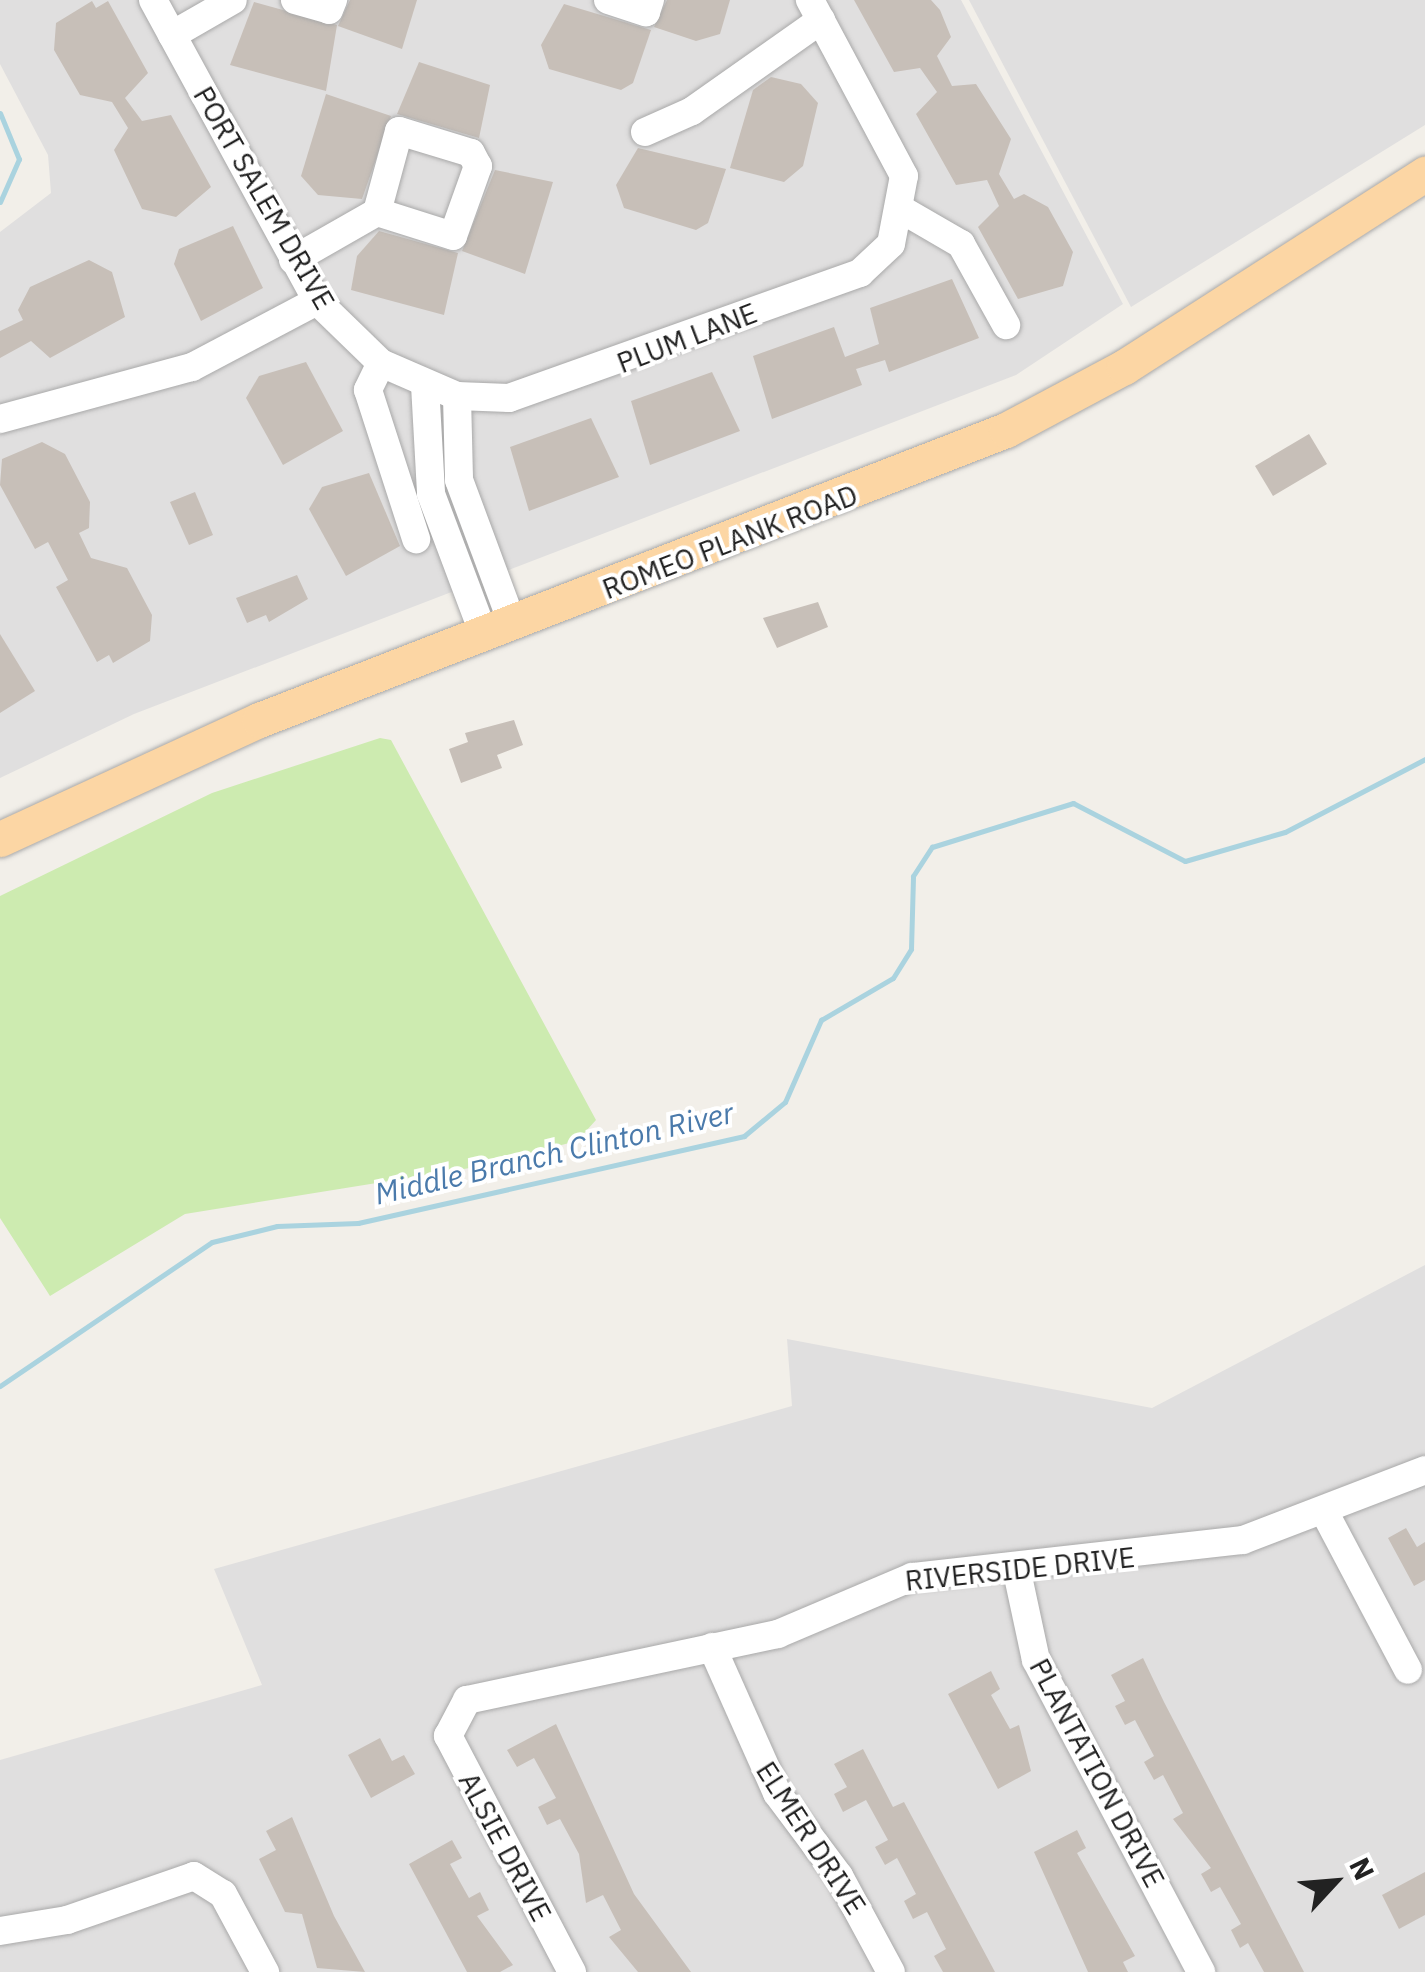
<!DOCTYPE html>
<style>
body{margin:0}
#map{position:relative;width:1425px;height:1972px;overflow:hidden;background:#f2efe9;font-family:"IBM Plex Sans",sans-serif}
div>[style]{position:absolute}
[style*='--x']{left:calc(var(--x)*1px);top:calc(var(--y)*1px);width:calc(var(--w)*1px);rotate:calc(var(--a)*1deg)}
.residential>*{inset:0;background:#e0dfdf}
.grass>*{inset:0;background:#cdebb0}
.stream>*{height:5px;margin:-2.5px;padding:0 2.5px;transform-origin:2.5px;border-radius:2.5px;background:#aad3df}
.building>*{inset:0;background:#c7bfb8}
.roads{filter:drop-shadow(0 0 2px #a9a9a9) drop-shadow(0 0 2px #a9a9a9)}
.minor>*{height:28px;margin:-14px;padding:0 14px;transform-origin:14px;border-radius:14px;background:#fff}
.major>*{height:35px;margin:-17.5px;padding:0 17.5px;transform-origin:17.5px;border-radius:17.5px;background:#fcd6a4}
span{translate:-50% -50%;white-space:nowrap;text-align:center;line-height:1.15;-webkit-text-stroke:8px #fff;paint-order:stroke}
.street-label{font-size:28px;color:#222}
.water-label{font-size:30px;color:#4a7aab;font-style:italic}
.north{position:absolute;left:1285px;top:1832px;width:100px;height:100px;-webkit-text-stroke:8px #fff;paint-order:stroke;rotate:64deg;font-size:28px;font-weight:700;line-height:40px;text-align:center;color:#222}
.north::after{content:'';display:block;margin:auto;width:35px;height:45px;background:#222;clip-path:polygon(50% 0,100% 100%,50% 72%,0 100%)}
</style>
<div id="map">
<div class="residential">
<div style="clip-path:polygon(0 0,961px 0,1123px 304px,1016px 375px,134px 714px,0 778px,0 232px,51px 193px,48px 155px,0 64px)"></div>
<div style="clip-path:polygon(969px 0,1425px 0,1425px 125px,1131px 307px)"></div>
<div style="clip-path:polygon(1425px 1265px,1425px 1972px,0 1972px,0 1760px,262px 1685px,214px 1569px,792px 1406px,787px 1339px,1152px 1408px)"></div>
</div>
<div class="grass">
<div style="clip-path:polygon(380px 738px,391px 740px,596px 1120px,577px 1141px,476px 1167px,185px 1214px,50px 1296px,0 1218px,0 896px,212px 793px)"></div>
</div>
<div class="stream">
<div style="--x:0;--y:113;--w:50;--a:67.6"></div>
<div style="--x:19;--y:159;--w:47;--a:113.8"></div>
<div style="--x:0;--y:1386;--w:256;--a:-34.2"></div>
<div style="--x:212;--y:1242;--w:67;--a:-13.8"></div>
<div style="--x:277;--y:1226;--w:81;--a:-2.1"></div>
<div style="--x:358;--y:1223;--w:396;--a:-12.7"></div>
<div style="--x:744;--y:1136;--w:53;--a:-39.7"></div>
<div style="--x:785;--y:1102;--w:90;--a:-66.3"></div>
<div style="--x:821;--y:1020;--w:83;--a:-30.3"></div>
<div style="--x:893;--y:978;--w:34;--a:-58"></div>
<div style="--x:911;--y:949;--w:73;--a:-88.4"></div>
<div style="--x:913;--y:876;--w:35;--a:-57"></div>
<div style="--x:932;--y:847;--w:148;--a:-17.3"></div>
<div style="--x:1073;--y:803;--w:126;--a:27.4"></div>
<div style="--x:1185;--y:861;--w:104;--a:-16.2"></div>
<div style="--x:1285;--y:832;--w:158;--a:-27.5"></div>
</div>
<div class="building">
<div style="clip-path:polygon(350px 0,417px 0,402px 49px,338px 26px)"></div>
<div style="clip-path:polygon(667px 0,730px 0,720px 34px,696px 41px,654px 27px)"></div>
<div style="clip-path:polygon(854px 0,931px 0,940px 10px,951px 37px,937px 56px,952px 86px,976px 84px,1011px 139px,999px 174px,1014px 199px,1024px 194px,1048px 207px,1073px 252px,1063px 286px,1018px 299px,978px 227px,999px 206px,987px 180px,956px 185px,916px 114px,937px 92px,920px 68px,894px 72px)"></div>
<div style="clip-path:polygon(92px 1px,96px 8px,108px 1px,148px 73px,125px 98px,142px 121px,171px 115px,211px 187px,176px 217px,142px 209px,114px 150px,128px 128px,112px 102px,80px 95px,54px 50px,56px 23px)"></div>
<div style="clip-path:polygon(254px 2px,337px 25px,326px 91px,230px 65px)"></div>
<div style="clip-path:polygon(564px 4px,651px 30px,633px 83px,621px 90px,549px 69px,541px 45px)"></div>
<div style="clip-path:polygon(419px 62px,490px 85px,479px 138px,397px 114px)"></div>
<div style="clip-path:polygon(771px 77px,801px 84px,818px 103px,803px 166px,784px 182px,730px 168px,753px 90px)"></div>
<div style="clip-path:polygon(326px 94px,391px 116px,362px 199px,318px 195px,301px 176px)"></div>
<div style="clip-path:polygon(638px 148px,726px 169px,708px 223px,696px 230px,624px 208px,616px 185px)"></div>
<div style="clip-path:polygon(495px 170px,553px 182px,525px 274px,462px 251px)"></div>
<div style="clip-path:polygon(233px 226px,263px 288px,201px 321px,174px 264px,179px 249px)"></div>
<div style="clip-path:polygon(379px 231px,458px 253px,444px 315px,351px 290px,357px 256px)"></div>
<div style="clip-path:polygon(89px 260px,112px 272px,125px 317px,50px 358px,31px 341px,0 358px,0 331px,23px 320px,18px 310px,30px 287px)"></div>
<div style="clip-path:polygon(952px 279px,979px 338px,889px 372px,885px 360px,856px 369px,862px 385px,772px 419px,753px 356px,834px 327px,845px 357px,879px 344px,870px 308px)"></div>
<div style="clip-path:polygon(306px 362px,343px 431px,283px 465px,246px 398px,259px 376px)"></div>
<div style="clip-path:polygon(712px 372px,740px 431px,650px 465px,631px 401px)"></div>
<div style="clip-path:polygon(591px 418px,619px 477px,529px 511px,510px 447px)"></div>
<div style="clip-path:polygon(1309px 434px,1327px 464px,1273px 496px,1255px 466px)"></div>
<div style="clip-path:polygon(42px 442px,65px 454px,90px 502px,89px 528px,79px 533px,91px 558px,127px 568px,152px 615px,150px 641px,113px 663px,109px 655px,97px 662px,56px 587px,68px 580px,48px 542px,35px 549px,0 485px,2px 459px)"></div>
<div style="clip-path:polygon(369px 473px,400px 546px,346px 576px,309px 509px,322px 487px)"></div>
<div style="clip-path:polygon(195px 492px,213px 535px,189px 545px,170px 502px)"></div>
<div style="clip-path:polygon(297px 575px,308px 599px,269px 622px,266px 615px,247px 623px,236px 598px)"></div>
<div style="clip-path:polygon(818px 602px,828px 627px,777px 648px,763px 618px)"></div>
<div style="clip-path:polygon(0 634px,35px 691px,0 713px)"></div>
<div style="clip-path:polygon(514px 720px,523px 745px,497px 755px,502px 768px,461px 783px,449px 749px,468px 742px,465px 733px)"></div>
<div style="clip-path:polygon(1406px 1528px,1417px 1547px,1425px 1542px,1425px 1580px,1414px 1586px,1388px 1538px)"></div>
<div style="clip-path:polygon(1143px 1658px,1164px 1702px,1304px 1972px,1264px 1972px,1248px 1943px,1240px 1948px,1231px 1930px,1241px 1924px,1220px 1887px,1211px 1892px,1201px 1874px,1211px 1868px,1173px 1819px,1183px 1813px,1163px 1775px,1154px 1780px,1144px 1762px,1154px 1756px,1135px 1720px,1125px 1725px,1115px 1706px,1125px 1701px,1111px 1675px)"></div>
<div style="clip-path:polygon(991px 1671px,1000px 1689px,991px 1695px,1010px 1729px,1019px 1725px,1031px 1771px,998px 1789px,948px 1694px)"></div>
<div style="clip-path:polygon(556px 1724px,634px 1894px,691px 1972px,638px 1972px,609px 1937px,621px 1930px,603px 1895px,586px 1903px,579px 1854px,560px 1819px,547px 1825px,538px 1807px,556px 1798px,534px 1758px,517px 1767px,507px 1750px)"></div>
<div style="clip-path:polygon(380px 1738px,392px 1761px,404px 1755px,415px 1774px,371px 1798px,348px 1755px)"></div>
<div style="clip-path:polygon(863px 1749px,893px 1807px,904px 1802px,995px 1972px,943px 1972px,934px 1956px,946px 1949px,927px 1912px,913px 1919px,904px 1901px,916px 1894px,897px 1858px,885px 1865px,875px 1847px,888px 1840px,866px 1800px,843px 1812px,834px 1794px,847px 1787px,834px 1764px)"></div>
<div style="clip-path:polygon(292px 1817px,334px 1916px,365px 1972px,317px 1968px,302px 1914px,285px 1912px,259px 1859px,276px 1850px,266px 1831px)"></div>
<div style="clip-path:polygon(1077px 1830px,1086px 1848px,1077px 1853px,1135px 1956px,1123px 1962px,1128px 1972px,1088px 1972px,1034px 1852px)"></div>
<div style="clip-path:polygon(452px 1840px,462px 1858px,450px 1864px,469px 1898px,480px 1892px,489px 1910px,477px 1916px,513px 1965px,500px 1972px,467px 1972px,409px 1864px)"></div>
<div style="clip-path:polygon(1425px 1872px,1425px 1915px,1399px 1929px,1382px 1895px)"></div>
</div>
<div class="roads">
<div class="minor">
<div style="--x:153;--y:0;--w:343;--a:61.4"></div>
<div style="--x:317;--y:301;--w:89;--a:44.1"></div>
<div style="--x:381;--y:363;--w:83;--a:23.5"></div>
<div style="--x:457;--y:396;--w:52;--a:2.2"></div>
<div style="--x:509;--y:398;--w:373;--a:-19.6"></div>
<div style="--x:860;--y:273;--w:42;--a:-43.1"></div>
<div style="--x:891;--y:244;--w:69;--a:-79.2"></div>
<div style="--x:904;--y:176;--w:200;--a:-118.1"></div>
<div style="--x:295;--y:0;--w:35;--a:16"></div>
<div style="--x:329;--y:10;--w:11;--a:-68"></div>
<div style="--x:608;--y:0;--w:40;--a:18"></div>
<div style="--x:646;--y:12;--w:13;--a:-72"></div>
<div style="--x:172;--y:35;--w:70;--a:-29.8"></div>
<div style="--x:645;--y:132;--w:51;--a:-24.1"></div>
<div style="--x:692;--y:111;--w:158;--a:-35.2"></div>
<div style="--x:904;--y:211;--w:66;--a:30.1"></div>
<div style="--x:961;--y:244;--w:93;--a:60.9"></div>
<div style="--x:293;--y:260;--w:97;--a:-29.7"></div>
<div style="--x:377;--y:212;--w:84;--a:-74.8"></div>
<div style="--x:399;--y:131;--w:75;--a:17"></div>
<div style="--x:471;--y:153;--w:15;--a:62"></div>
<div style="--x:478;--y:166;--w:74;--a:109.7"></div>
<div style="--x:453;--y:236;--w:80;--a:-162.5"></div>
<div style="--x:381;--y:363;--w:30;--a:116"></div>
<div style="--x:368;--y:390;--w:157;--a:72.1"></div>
<div style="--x:425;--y:385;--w:109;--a:86.8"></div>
<div style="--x:431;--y:494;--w:151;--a:69.4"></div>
<div style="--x:457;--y:396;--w:84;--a:88.6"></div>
<div style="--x:459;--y:480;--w:155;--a:69.6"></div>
<div style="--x:0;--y:419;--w:199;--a:-15.2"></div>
<div style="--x:192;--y:367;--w:141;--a:-27.8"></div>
<div style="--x:1326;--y:1515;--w:175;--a:62.1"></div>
<div style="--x:1016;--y:1567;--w:95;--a:77.9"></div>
<div style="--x:1036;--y:1660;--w:353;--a:62.1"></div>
<div style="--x:712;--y:1647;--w:160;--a:66"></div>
<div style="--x:777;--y:1793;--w:104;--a:53.2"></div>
<div style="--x:839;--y:1876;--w:109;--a:61.6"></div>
<div style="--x:0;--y:1931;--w:68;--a:-9.3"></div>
<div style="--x:67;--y:1920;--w:134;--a:-19.1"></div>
<div style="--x:194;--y:1876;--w:34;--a:32"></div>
<div style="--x:223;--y:1894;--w:89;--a:61.7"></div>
<div style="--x:572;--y:1972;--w:267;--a:-117.7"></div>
<div style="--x:448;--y:1736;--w:41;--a:-62.2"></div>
<div style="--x:467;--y:1700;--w:318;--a:-12"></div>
<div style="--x:778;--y:1634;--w:146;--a:-23"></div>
<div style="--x:912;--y:1577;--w:333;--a:-6.4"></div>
<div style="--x:1243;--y:1540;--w:195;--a:-21"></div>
</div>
<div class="major">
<div style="--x:0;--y:839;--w:285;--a:-24.7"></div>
<div style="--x:259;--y:720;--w:801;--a:-21.22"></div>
<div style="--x:1006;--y:430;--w:134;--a:-28.1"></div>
<div style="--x:1124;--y:367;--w:358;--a:-32.7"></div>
</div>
</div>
<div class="street-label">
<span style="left:264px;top:198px;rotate:60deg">PORT SALEM DRIVE</span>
<span style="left:687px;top:338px;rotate:-21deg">PLUM LANE</span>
<span style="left:730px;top:542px;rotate:-21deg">ROMEO PLANK ROAD</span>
<span style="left:1020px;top:1569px;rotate:-6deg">RIVERSIDE DRIVE</span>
<span style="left:1097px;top:1773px;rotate:62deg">PLANTATION DRIVE</span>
<span style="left:811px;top:1838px;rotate:57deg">ELMER DRIVE</span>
<span style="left:505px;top:1847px;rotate:62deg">ALSIE DRIVE</span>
</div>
<div class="water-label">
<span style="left:554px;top:1153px;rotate:-13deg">Middle Branch Clinton River</span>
</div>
<div class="north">N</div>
</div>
